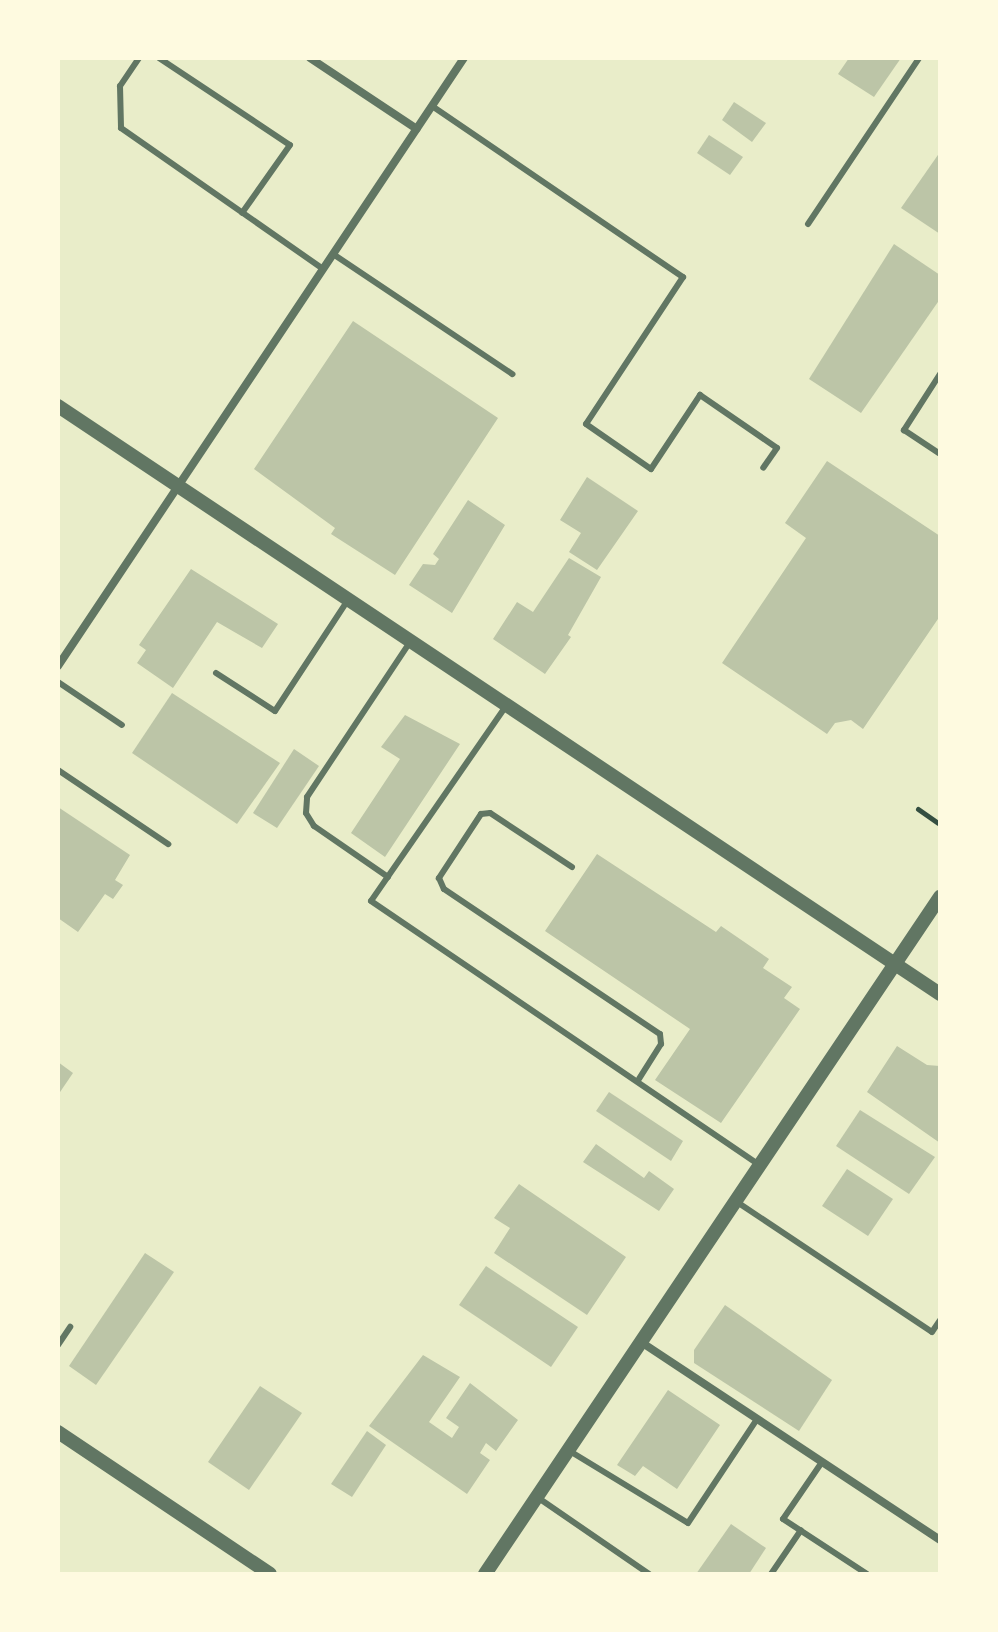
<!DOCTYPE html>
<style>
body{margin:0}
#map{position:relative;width:998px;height:1632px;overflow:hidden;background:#e9edc9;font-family:Ubuntu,sans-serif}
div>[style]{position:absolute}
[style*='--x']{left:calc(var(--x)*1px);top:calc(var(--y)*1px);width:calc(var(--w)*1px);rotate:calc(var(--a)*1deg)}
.building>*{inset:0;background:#bcc5a7}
.path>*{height:5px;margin:-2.5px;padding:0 2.5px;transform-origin:2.5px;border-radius:2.5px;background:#344e41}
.service>*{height:6px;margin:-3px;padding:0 3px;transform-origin:3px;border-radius:3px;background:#617663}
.minor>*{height:8px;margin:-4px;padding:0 4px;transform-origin:4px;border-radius:4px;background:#617663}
.tertiary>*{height:14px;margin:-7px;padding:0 7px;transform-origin:7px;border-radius:7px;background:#617663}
span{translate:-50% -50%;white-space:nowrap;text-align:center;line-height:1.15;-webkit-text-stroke:8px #fefae0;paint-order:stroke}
.frame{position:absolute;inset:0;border:60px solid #fefae0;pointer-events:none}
</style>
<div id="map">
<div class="building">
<div style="clip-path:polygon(849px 58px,901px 58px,874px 97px,838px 74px)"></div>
<div style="clip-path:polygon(734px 102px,766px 123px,752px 142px,722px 120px)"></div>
<div style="clip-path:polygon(709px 135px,743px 157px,730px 175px,697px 153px)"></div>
<div style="clip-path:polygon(940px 152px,940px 234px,901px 208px)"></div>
<div style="clip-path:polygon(894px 244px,940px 275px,940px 299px,861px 413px,809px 379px)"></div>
<div style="clip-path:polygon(353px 321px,498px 418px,395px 575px,331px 534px,335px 528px,254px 469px)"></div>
<div style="clip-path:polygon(827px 461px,940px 536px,940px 616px,863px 729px,851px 720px,835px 723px,827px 734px,722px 663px,806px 538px,785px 523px)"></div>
<div style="clip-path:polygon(587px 477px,638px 511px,597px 570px,569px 552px,581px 533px,560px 520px)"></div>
<div style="clip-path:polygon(468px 500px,505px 525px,452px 613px,409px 585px,423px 564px,435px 565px,439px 559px,433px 554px)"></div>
<div style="clip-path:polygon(569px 558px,601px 577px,568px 635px,571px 637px,545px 674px,493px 639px,517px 602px,533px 612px)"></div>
<div style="clip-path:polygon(191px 569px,278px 624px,262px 648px,217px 622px,173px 688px,137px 663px,146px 650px,139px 645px)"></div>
<div style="clip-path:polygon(172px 693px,280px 763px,237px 824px,132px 753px)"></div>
<div style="clip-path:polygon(405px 715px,460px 744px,385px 857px,351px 833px,400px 759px,381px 747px)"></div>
<div style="clip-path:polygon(294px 749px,319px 766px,277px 828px,253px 813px)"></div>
<div style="clip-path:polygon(58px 807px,130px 855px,115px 880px,123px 885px,113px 899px,105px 894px,78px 932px,58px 918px)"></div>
<div style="clip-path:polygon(597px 854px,716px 932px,721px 926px,769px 959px,763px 968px,792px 987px,784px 998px,800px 1009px,721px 1123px,655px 1080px,690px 1029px,545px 931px)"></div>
<div style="clip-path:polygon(897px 1046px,927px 1065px,940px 1066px,940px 1143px,867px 1092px)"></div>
<div style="clip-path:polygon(58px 1062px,73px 1073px,58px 1095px)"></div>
<div style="clip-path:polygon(609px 1092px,683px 1141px,671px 1161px,596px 1111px)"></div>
<div style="clip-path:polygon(860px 1110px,935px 1157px,909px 1194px,836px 1146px)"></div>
<div style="clip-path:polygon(596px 1144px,644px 1178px,649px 1171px,674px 1189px,659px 1211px,583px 1162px)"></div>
<div style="clip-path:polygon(847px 1169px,893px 1199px,868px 1236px,822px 1206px)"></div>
<div style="clip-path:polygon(519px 1184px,626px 1257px,587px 1315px,494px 1253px,510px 1228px,494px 1218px)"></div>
<div style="clip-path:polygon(145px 1253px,174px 1272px,96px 1385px,69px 1366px)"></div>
<div style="clip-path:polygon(486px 1266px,578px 1327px,551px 1367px,459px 1305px)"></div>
<div style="clip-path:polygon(725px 1305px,832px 1380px,799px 1431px,694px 1363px,694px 1350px)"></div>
<div style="clip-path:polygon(423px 1355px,460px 1377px,429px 1422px,452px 1438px,459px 1427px,446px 1418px,470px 1383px,518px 1420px,496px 1451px,486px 1443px,480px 1453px,490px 1460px,467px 1494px,369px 1426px)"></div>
<div style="clip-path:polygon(260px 1386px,302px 1413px,249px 1490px,208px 1462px)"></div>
<div style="clip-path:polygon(668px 1390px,720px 1425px,677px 1489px,643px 1466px,635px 1476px,617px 1465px)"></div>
<div style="clip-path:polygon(367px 1431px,386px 1445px,352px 1497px,331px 1484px)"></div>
<div style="clip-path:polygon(731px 1524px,766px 1548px,749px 1574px,696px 1574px)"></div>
</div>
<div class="path">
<div style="--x:918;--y:809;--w:24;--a:35"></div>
</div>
<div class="service">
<div style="--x:139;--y:58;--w:34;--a:124"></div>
<div style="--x:120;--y:86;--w:42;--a:88.6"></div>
<div style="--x:121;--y:128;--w:246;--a:34.9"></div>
<div style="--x:159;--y:58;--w:157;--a:33.6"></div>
<div style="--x:290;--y:145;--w:83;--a:125.2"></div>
<div style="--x:432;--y:106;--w:304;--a:34.3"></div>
<div style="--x:683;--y:277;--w:176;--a:123.4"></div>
<div style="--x:586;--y:424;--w:79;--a:34.7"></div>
<div style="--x:651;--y:469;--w:89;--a:-56.5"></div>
<div style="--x:700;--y:395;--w:93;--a:34.5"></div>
<div style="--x:777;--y:448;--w:24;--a:125"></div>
<div style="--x:808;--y:224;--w:200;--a:-56.2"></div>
<div style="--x:333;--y:254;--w:216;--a:33.8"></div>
<div style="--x:940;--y:374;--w:67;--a:122.7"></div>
<div style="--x:904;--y:430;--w:43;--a:33.7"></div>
<div style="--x:216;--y:673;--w:70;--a:32.8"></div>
<div style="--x:275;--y:711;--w:133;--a:-56.7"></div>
<div style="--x:58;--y:682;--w:77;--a:33.9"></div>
<div style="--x:506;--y:706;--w:237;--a:124.7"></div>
<div style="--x:371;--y:901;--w:470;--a:34.2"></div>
<div style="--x:58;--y:770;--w:133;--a:33.9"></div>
<div style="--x:572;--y:867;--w:98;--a:-146.6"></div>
<div style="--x:490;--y:813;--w:9;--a:174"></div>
<div style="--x:481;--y:814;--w:77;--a:123.3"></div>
<div style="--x:439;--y:878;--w:12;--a:66"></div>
<div style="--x:444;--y:889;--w:260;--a:33.9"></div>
<div style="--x:660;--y:1034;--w:10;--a:84"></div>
<div style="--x:661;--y:1044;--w:41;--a:122.2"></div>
<div style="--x:388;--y:877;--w:90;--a:-145.4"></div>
<div style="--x:314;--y:826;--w:15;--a:-122"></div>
<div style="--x:306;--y:813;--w:16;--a:-86"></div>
<div style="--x:307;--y:797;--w:186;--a:-56.4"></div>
<div style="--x:737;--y:1202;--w:234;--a:33.7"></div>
<div style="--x:932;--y:1332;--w:14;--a:-56"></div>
<div style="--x:58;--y:1345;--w:22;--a:-56"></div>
<div style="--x:568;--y:1450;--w:140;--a:31.3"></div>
<div style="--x:688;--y:1523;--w:125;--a:-56.4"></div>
<div style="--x:822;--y:1462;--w:69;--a:124.4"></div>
<div style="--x:783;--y:1519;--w:100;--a:33.2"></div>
<div style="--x:537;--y:1497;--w:136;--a:34.5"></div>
<div style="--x:771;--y:1574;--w:53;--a:-55.7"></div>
</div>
<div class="minor">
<div style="--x:310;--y:58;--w:128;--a:33.6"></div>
<div style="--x:58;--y:666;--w:731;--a:-56.27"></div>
<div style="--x:641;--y:1342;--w:359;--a:33.5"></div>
</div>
<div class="tertiary">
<div style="--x:58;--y:406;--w:1060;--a:33.69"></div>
<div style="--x:58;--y:1432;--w:255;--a:33.8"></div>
<div style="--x:485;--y:1574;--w:816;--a:-56.1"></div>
</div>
<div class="frame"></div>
</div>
